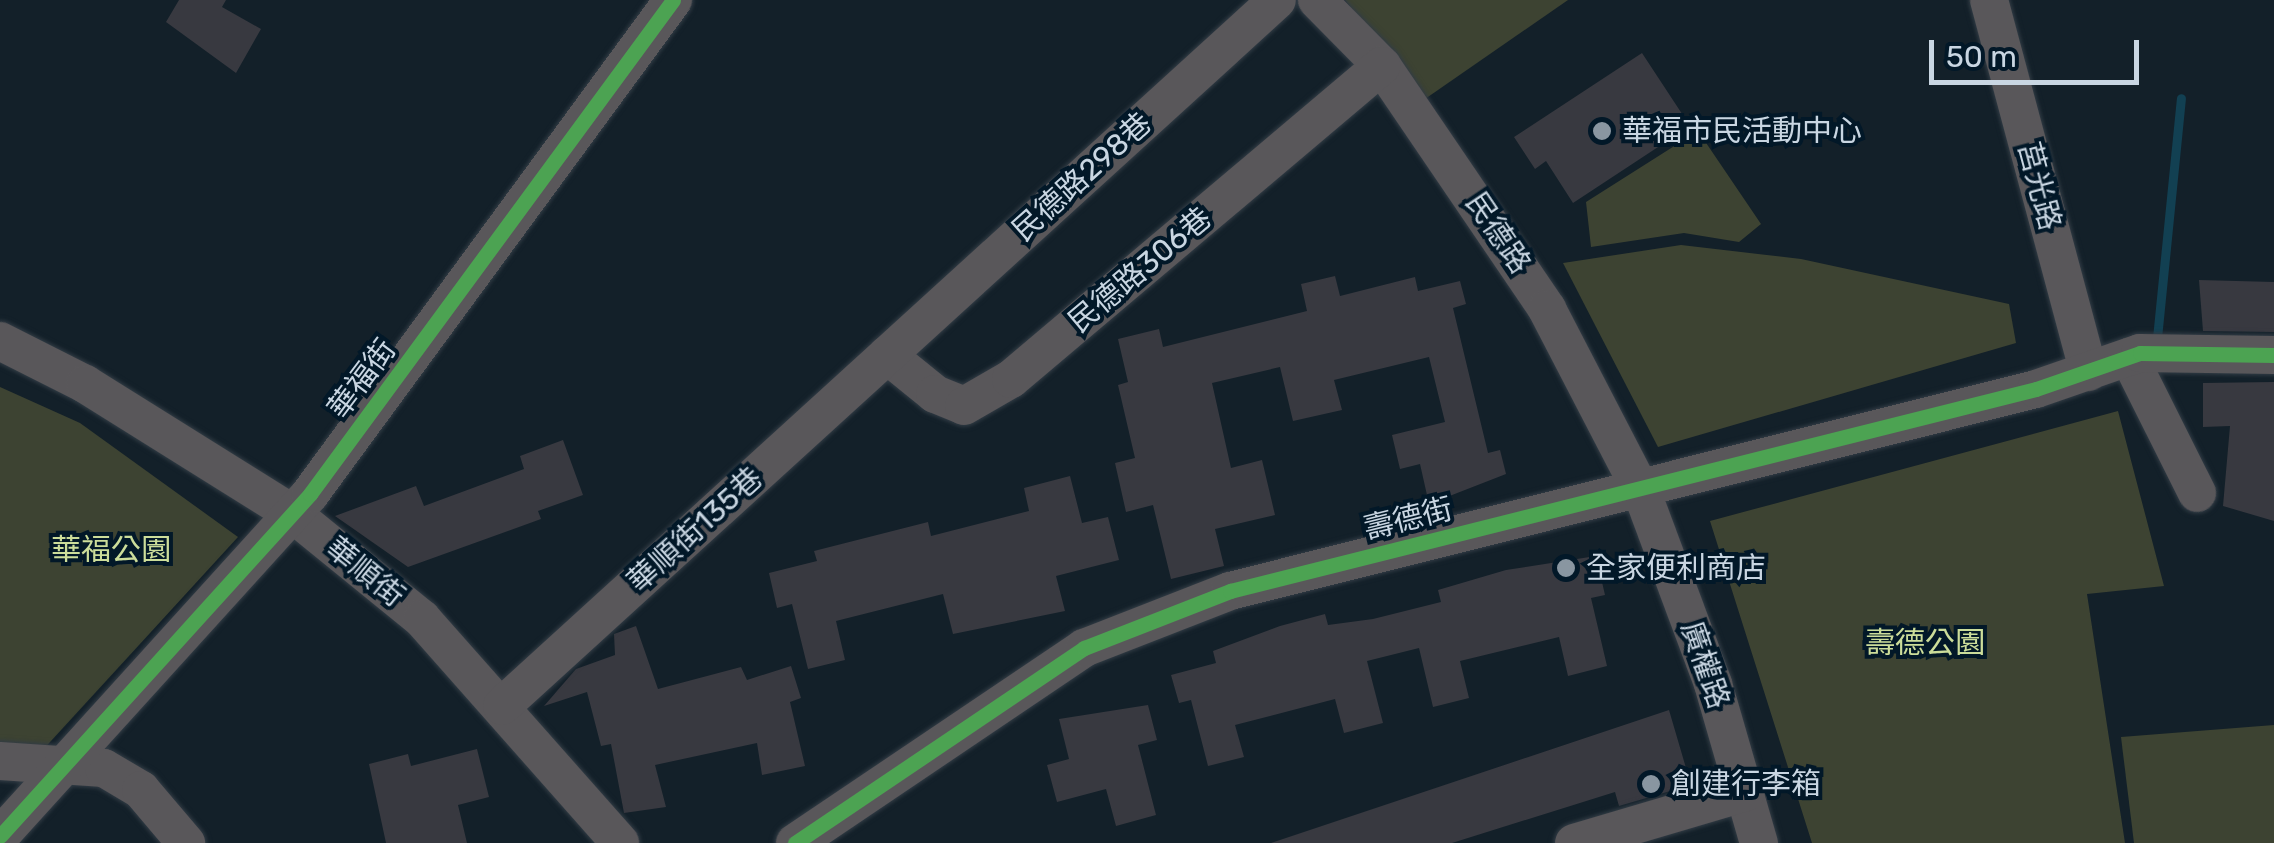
<!DOCTYPE html>
<meta charset="utf-8">
<style>
body{margin:0}
#map{position:relative;width:2274px;height:843px;overflow:hidden;background:#132029;font-family:Rubik,"Noto Sans TC",sans-serif}
div>[style]{position:absolute}
[style*='--x']{left:calc(var(--x)*1px);top:calc(var(--y)*1px);width:calc(var(--w)*1px);rotate:calc(var(--a)*1deg)}
.green>*{inset:0;background:#3d4332}
.stream>*{height:9px;margin:-4.5px;padding:0 4.5px;transform-origin:4.5px;border-radius:4.5px;background:#124052}
.building>*{inset:0;background:#383940}
.roads{filter:drop-shadow(0 0 2px #323c45) drop-shadow(0 0 2px #323c45)}
.minor>*{height:38px;margin:-19px;padding:0 19px;transform-origin:19px;border-radius:19px;background:#59575a}
.cycleway>*{height:15px;margin:-7.5px;padding:0 7.5px;transform-origin:7.5px;border-radius:7.5px;background:#4ca352}
.dots>*{width:28px;height:28px;translate:-50% -50%;box-sizing:border-box;border:5px solid #021828;border-radius:50%}
span{translate:-50% -50%;white-space:nowrap;text-align:center;line-height:1.15;-webkit-text-stroke:8px #021828;paint-order:stroke}
.poi-label{font-size:30px;color:#c9d6e2}
.left{translate:0 -50%;text-align:left}
.street-label{font-size:30px;color:#c9d6e2}
.park-label{font-size:30px;color:#ccdd9a}
.scale{position:absolute;left:1929px;top:40px;width:210px;height:45px;box-sizing:border-box;border:5px solid #c9d6e2;border-top:0;padding-left:12px;font-size:30px;line-height:35px;white-space:nowrap;color:#c9d6e2;-webkit-text-stroke:8px #021828;paint-order:stroke}
</style>
<div id="map">
<div class="green">
<div style="clip-path:polygon(1345px 0,1568px 0,1425px 99px)"></div>
<div style="clip-path:polygon(1698px 131px,1761px 224px,1739px 242px,1684px 233px,1591px 247px,1586px 202px)"></div>
<div style="clip-path:polygon(1681px 245px,1801px 259px,2009px 304px,2016px 343px,1658px 447px,1563px 263px)"></div>
<div style="clip-path:polygon(0 387px,80px 423px,238px 537px,40px 753px,0 751px)"></div>
<div style="clip-path:polygon(2118px 411px,2164px 586px,2087px 594px,2125px 843px,1812px 843px,1710px 521px)"></div>
<div style="clip-path:polygon(2274px 725px,2274px 843px,2134px 843px,2121px 737px)"></div>
</div>
<div class="stream">
<div style="--x:2157;--y:338;--w:241;--a:-84.3"></div>
</div>
<div class="building">
<div style="clip-path:polygon(179px 0,226px 0,222px 7px,261px 29px,236px 73px,166px 22px)"></div>
<div style="clip-path:polygon(1642px 53px,1690px 126px,1573px 203px,1546px 161px,1535px 169px,1514px 137px)"></div>
<div style="clip-path:polygon(1335px 276px,1340px 296px,1415px 277px,1418px 291px,1460px 281px,1466px 304px,1453px 308px,1488px 453px,1500px 450px,1506px 474px,1429px 504px,1420px 464px,1400px 469px,1392px 435px,1445px 422px,1429px 357px,1334px 380px,1342px 410px,1293px 421px,1280px 367px,1212px 383px,1231px 468px,1262px 460px,1275px 515px,1215px 529px,1224px 566px,1171px 579px,1153px 505px,1126px 512px,1115px 463px,1135px 458px,1118px 385px,1128px 382px,1118px 339px,1159px 329px,1163px 347px,1307px 311px,1301px 284px)"></div>
<div style="clip-path:polygon(2199px 280px,2274px 282px,2274px 332px,2203px 331px)"></div>
<div style="clip-path:polygon(2274px 382px,2274px 521px,2223px 506px,2230px 426px,2203px 427px,2203px 383px)"></div>
<div style="clip-path:polygon(563px 440px,583px 495px,538px 511px,541px 519px,408px 567px,335px 516px,416px 486px,424px 506px,524px 469px,520px 456px)"></div>
<div style="clip-path:polygon(1070px 476px,1082px 523px,1108px 517px,1119px 560px,1056px 576px,1065px 611px,953px 634px,943px 594px,836px 621px,845px 660px,808px 669px,792px 604px,777px 608px,769px 573px,817px 561px,814px 551px,928px 522px,931px 536px,1029px 511px,1024px 488px)"></div>
<div style="clip-path:polygon(1596px 556px,1605px 595px,1591px 598px,1607px 666px,1568px 676px,1559px 637px,1460px 661px,1469px 698px,1433px 707px,1419px 648px,1367px 661px,1383px 723px,1344px 733px,1335px 699px,1235px 725px,1244px 757px,1208px 766px,1191px 700px,1179px 703px,1171px 675px,1216px 663px,1213px 651px,1280px 626px,1325px 614px,1328px 625px,1373px 619px,1441px 602px,1438px 590px,1506px 570px)"></div>
<div style="clip-path:polygon(636px 626px,658px 689px,741px 667px,747px 680px,791px 666px,801px 698px,790px 702px,805px 766px,762px 775px,757px 743px,655px 765px,666px 807px,624px 813px,611px 744px,601px 746px,587px 692px,544px 706px,576px 669px,615px 655px,614px 634px)"></div>
<div style="clip-path:polygon(1148px 705px,1157px 740px,1138px 745px,1156px 815px,1116px 826px,1106px 789px,1057px 802px,1047px 765px,1069px 759px,1059px 719px)"></div>
<div style="clip-path:polygon(1669px 710px,1691px 785px,1619px 806px,1615px 792px,1452px 843px,1271px 843px)"></div>
<div style="clip-path:polygon(477px 749px,489px 797px,458px 805px,467px 843px,386px 843px,369px 764px,408px 754px,411px 766px)"></div>
</div>
<div class="roads">
<div class="minor">
<div style="--x:1317;--y:0;--w:93;--a:45.4"></div>
<div style="--x:1382;--y:66;--w:294;--a:55.8"></div>
<div style="--x:1547;--y:309;--w:204;--a:62.6"></div>
<div style="--x:1641;--y:490;--w:207;--a:69.6"></div>
<div style="--x:1713;--y:684;--w:166;--a:73.9"></div>
<div style="--x:1989;--y:0;--w:385;--a:75"></div>
<div style="--x:0;--y:341;--w:95;--a:26.8"></div>
<div style="--x:85;--y:384;--w:245;--a:32"></div>
<div style="--x:293;--y:514;--w:166;--a:39.1"></div>
<div style="--x:422;--y:619;--w:299;--a:48.5"></div>
<div style="--x:887;--y:355;--w:62;--a:39.1"></div>
<div style="--x:935;--y:394;--w:31;--a:22"></div>
<div style="--x:964;--y:406;--w:54;--a:-29.9"></div>
<div style="--x:1011;--y:379;--w:485;--a:-40.2"></div>
<div style="--x:2129;--y:357;--w:152;--a:63.4"></div>
<div style="--x:502;--y:706;--w:1048;--a:-42.33"></div>
<div style="--x:0;--y:761;--w:104;--a:3.9"></div>
<div style="--x:104;--y:768;--w:43;--a:30.7"></div>
<div style="--x:141;--y:790;--w:70;--a:49.7"></div>
<div style="--x:0;--y:836;--w:462;--a:-47.8"></div>
<div style="--x:310;--y:494;--w:613;--a:-53.69"></div>
<div style="--x:795;--y:843;--w:349;--a:-34"></div>
<div style="--x:1084;--y:648;--w:157;--a:-21.3"></div>
<div style="--x:1230;--y:591;--w:831;--a:-14.07"></div>
<div style="--x:2036;--y:389;--w:110;--a:-19.1"></div>
<div style="--x:2140;--y:353;--w:134;--a:0.9"></div>
<div style="--x:1574;--y:843;--w:179;--a:-16.5"></div>
</div>
</div>
<div class="cycleway">
<div style="--x:0;--y:836;--w:462;--a:-47.8"></div>
<div style="--x:310;--y:494;--w:613;--a:-53.69"></div>
<div style="--x:795;--y:843;--w:349;--a:-34"></div>
<div style="--x:1084;--y:648;--w:157;--a:-21.3"></div>
<div style="--x:1230;--y:591;--w:831;--a:-14.07"></div>
<div style="--x:2036;--y:389;--w:110;--a:-19.1"></div>
<div style="--x:2140;--y:353;--w:134;--a:0.9"></div>
</div>
<div class="dots">
<div style="left:1602px;top:131px;background:#8996a1"></div>
<div style="left:1566px;top:568px;background:#8996a1"></div>
<div style="left:1651px;top:784px;background:#8996a1"></div>
</div>
<div class="poi-label">
<span class="left" style="left:1622px;top:131px">華福市民活動中心</span>
<span class="left" style="left:1586px;top:568px">全家便利商店</span>
<span class="left" style="left:1671px;top:784px">創建行李箱</span>
</div>
<div class="street-label">
<span style="left:1082px;top:177px;rotate:-42deg">民德路298巷</span>
<span style="left:2039px;top:186px;rotate:75deg">莒光路</span>
<span style="left:1498px;top:233px;rotate:56deg">民德路</span>
<span style="left:1140px;top:270px;rotate:-40deg">民德路306巷</span>
<span style="left:362px;top:379px;rotate:-53deg">華福街</span>
<span style="left:1408px;top:519px;rotate:-14deg">壽德街</span>
<span style="left:695px;top:530px;rotate:-42deg">華順街135巷</span>
<span style="left:365px;top:572px;rotate:39deg">華順街</span>
<span style="left:1705px;top:665px;rotate:71deg">廣權路</span>
</div>
<div class="park-label">
<span style="left:111px;top:550px">華福公園</span>
<span style="left:1925px;top:643px">壽德公園</span>
</div>
<div class="scale">50 m</div>
</div>
